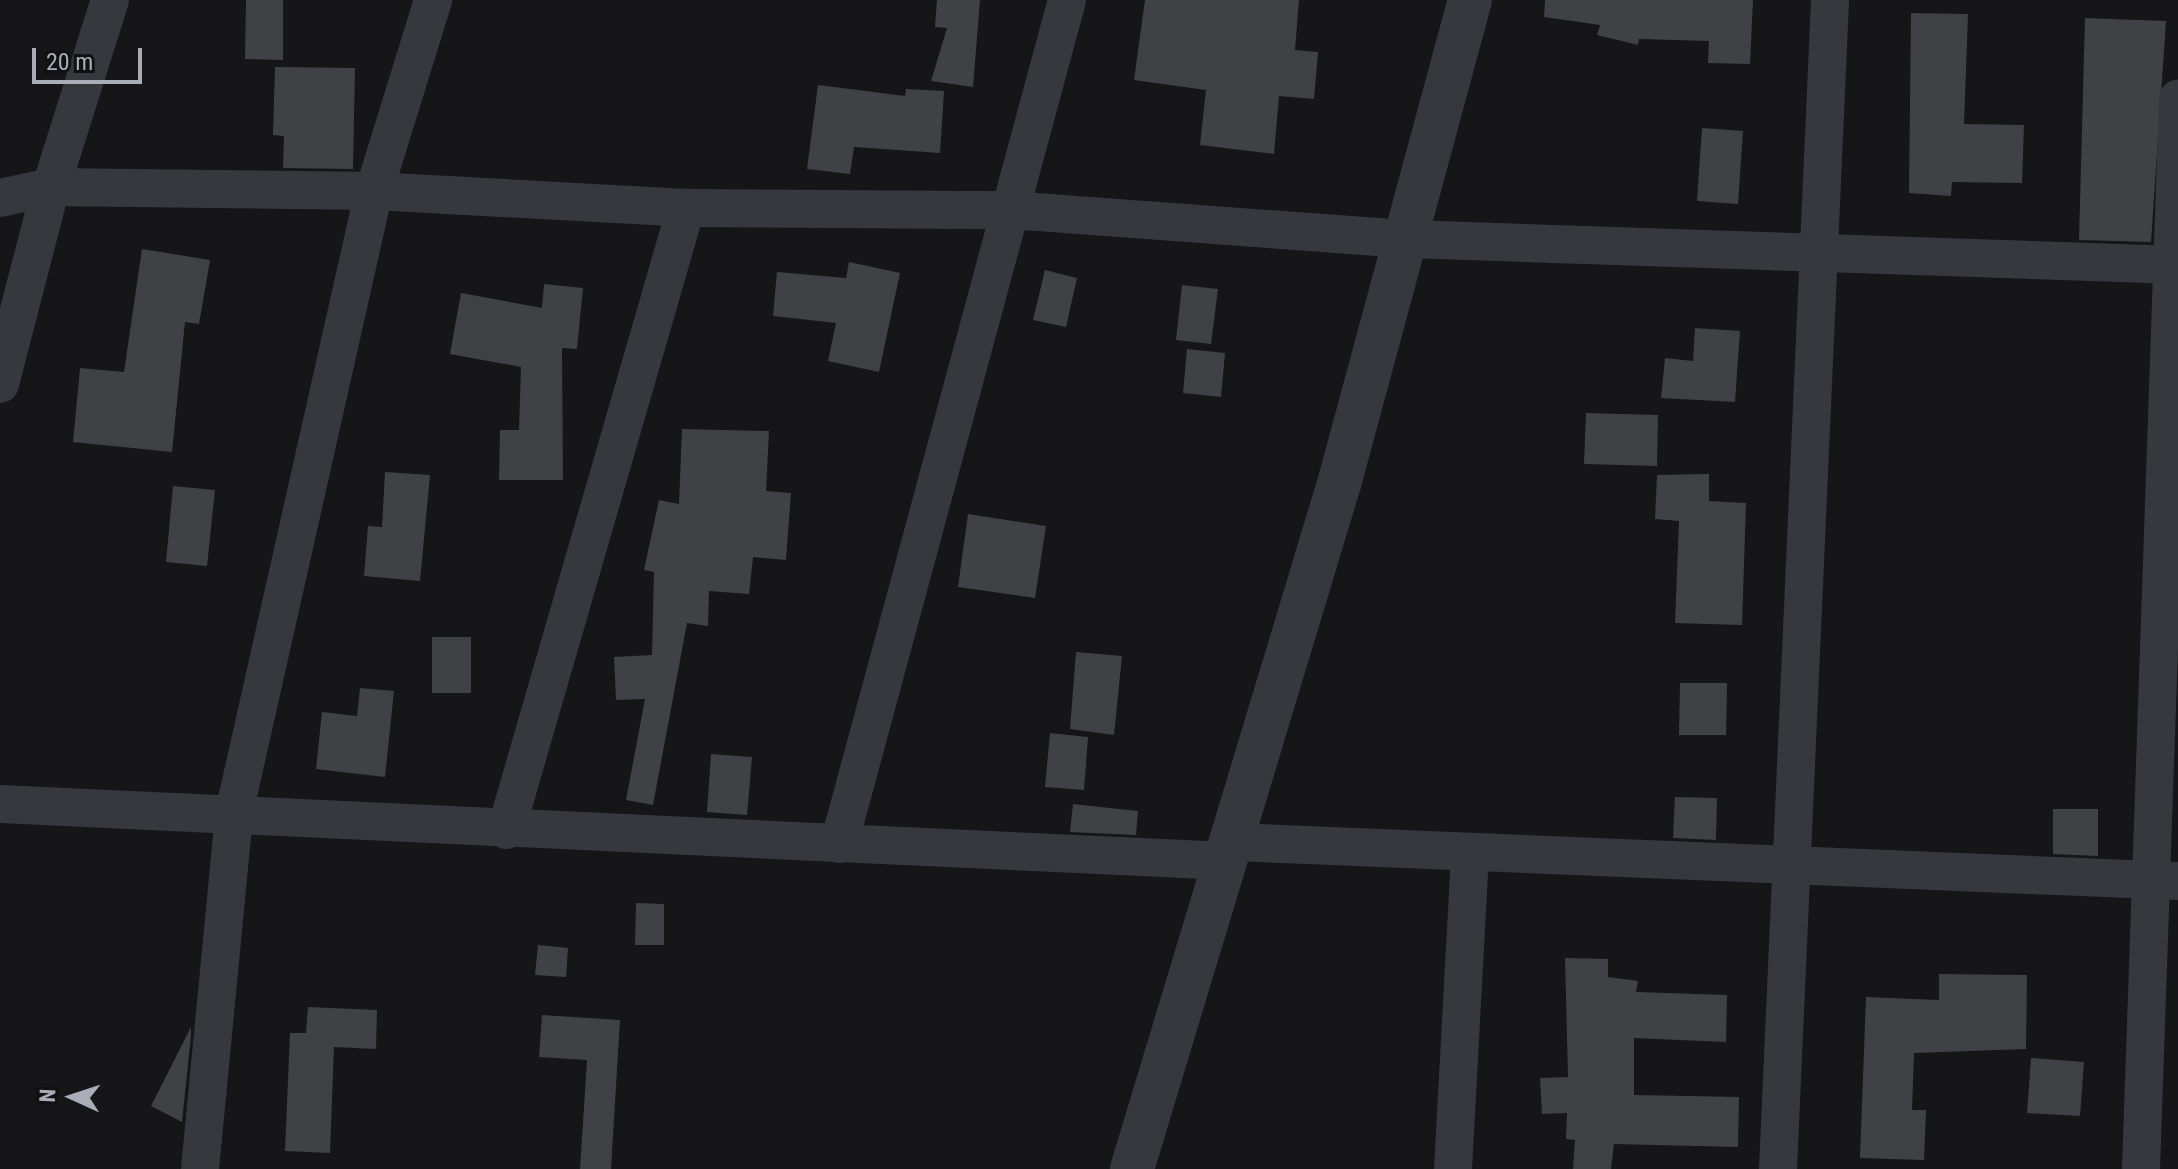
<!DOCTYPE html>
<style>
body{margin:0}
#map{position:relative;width:2178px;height:1169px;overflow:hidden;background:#161618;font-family:"Roboto Condensed",sans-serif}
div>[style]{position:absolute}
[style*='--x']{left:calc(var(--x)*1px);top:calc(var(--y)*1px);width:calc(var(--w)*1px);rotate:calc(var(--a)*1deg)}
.building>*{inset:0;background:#404145}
.minor>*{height:38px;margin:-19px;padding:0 19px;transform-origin:19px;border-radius:19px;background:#37383d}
.tertiary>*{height:44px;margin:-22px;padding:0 22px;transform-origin:22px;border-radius:22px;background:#37383d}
span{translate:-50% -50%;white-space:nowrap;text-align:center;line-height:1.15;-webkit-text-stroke:6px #111113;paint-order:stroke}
.north{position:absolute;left:32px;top:1057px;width:80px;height:80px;-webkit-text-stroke:6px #111113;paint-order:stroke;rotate:273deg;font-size:22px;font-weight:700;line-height:32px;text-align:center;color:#a8adb8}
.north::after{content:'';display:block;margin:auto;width:28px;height:36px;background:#a8adb8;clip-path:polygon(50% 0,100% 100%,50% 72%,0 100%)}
.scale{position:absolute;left:32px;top:48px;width:110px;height:36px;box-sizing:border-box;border:4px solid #a8adb8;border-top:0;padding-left:10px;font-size:24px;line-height:28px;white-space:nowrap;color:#a8adb8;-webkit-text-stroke:6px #111113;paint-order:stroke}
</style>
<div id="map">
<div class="building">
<div style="clip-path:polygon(246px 0,283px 0,283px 60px,245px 59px)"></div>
<div style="clip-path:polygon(937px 0,980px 0,973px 87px,931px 81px,947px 28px,935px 27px)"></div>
<div style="clip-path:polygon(1145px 0,1299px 0,1295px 50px,1318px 52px,1314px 99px,1279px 96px,1274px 154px,1200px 145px,1206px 90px,1134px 80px)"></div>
<div style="clip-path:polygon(1545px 0,1753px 0,1750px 64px,1708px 63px,1709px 41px,1639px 39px,1638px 45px,1597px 35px,1600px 25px,1544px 17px)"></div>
<div style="clip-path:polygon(1911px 13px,1968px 14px,1964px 124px,2024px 125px,2022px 183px,1952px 182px,1951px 196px,1909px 193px)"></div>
<div style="clip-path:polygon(2085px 18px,2166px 21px,2151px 242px,2079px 240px)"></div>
<div style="clip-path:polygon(275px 67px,355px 68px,353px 169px,283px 168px,284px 136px,273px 135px)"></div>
<div style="clip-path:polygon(818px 85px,905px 96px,906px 89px,944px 91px,940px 153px,854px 147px,850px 174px,807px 169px)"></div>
<div style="clip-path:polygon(1702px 128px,1743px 131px,1738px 204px,1697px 201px)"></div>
<div style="clip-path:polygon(142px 249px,210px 260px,199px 324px,185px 322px,172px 452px,73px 442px,80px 368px,124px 372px)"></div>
<div style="clip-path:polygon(849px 262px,900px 273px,879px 372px,828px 361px,836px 323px,773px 316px,777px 272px,846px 278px)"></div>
<div style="clip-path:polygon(1045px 270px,1077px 278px,1066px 327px,1033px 320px)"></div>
<div style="clip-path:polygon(544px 284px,583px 288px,577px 349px,562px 348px,563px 480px,499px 480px,500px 430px,519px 430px,521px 367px,450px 354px,461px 293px,542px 308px)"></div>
<div style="clip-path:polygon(1182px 285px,1218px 289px,1211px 344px,1176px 340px)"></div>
<div style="clip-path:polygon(1695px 328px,1740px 331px,1735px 402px,1661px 398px,1665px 358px,1693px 361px)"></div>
<div style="clip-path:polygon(1187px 349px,1225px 353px,1221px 397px,1183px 393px)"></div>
<div style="clip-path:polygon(1586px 413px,1658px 415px,1657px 466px,1584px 464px)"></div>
<div style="clip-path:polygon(682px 429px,769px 431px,766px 491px,791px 493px,786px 560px,753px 557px,749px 594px,709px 591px,708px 626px,687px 623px,653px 805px,626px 800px,645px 699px,616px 700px,614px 657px,652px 655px,654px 572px,644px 570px,659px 500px,679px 504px)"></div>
<div style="clip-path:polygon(385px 472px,430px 475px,420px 581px,364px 576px,368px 526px,382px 527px)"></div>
<div style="clip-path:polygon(1709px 474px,1709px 501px,1746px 503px,1742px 625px,1675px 623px,1679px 521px,1655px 519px,1657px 475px)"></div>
<div style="clip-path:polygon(173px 486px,215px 490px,207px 566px,166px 562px)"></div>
<div style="clip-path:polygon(968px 514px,1046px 526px,1035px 598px,958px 587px)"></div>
<div style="clip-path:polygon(432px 637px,471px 637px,471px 693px,432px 693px)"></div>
<div style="clip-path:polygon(1076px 652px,1122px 656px,1114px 735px,1070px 729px)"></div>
<div style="clip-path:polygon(1680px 683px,1727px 683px,1726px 735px,1679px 735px)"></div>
<div style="clip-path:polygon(360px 688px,394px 691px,385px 777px,316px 769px,322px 712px,357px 716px)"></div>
<div style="clip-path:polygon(1050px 733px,1088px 737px,1084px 790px,1045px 787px)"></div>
<div style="clip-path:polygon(711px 754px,752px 757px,747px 815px,707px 812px)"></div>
<div style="clip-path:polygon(1675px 797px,1717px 798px,1716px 840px,1673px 838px)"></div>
<div style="clip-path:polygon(1073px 804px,1138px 811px,1136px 835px,1070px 832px)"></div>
<div style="clip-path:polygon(2053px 809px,2098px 809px,2098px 856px,2053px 854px)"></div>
<div style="clip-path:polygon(636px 903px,664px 904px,664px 945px,635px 945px)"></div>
<div style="clip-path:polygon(538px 945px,568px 948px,566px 977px,535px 975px)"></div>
<div style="clip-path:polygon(1565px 958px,1608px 959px,1608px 977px,1638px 981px,1636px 992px,1727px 995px,1726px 1042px,1634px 1038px,1634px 1095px,1739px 1097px,1738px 1147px,1614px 1144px,1611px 1169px,1573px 1169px,1575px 1140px,1566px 1139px,1567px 1113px,1542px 1114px,1540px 1078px,1568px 1077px)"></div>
<div style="clip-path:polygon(1939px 974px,2027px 975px,2026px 1049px,1914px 1053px,1912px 1110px,1926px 1110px,1924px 1160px,1860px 1158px,1866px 997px,1939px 1000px)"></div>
<div style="clip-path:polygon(308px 1007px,377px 1010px,376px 1049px,334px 1047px,330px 1153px,285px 1151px,290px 1033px,306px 1033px)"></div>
<div style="clip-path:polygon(542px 1015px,620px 1020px,611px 1169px,580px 1169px,587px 1060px,539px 1057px)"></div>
<div style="clip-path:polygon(191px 1027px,191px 1035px,182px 1122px,151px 1106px)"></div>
<div style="clip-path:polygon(2031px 1058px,2084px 1062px,2080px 1116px,2027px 1113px)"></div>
</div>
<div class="minor">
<div style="--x:0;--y:198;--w:52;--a:-12.2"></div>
<div style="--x:51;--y:187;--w:323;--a:0.7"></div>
<div style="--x:374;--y:191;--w:312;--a:3.1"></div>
<div style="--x:686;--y:208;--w:323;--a:0.4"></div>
<div style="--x:1009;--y:210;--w:400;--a:4.2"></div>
<div style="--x:1408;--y:239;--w:770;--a:1.93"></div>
<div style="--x:0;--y:384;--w:203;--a:-75.5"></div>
<div style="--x:51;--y:187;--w:196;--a:-72.5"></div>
<div style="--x:0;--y:804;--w:1229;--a:2.66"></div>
<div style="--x:506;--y:830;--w:648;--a:-73.86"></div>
<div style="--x:1234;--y:842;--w:945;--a:2.37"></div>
<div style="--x:839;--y:844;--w:874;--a:-74.88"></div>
<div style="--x:200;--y:1169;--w:358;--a:-84.5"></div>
<div style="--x:234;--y:813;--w:638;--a:-77.32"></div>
<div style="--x:374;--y:191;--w:200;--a:-72.8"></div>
<div style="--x:1453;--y:1169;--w:315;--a:-86.9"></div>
<div style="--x:1778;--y:1169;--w:1170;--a:-87.45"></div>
<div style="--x:2141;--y:1169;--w:1071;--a:-88.02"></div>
</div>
<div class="tertiary">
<div style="--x:1132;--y:1169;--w:716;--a:-73.19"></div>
<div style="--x:1339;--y:484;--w:501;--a:-74.86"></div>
</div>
<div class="north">N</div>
<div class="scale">20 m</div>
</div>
